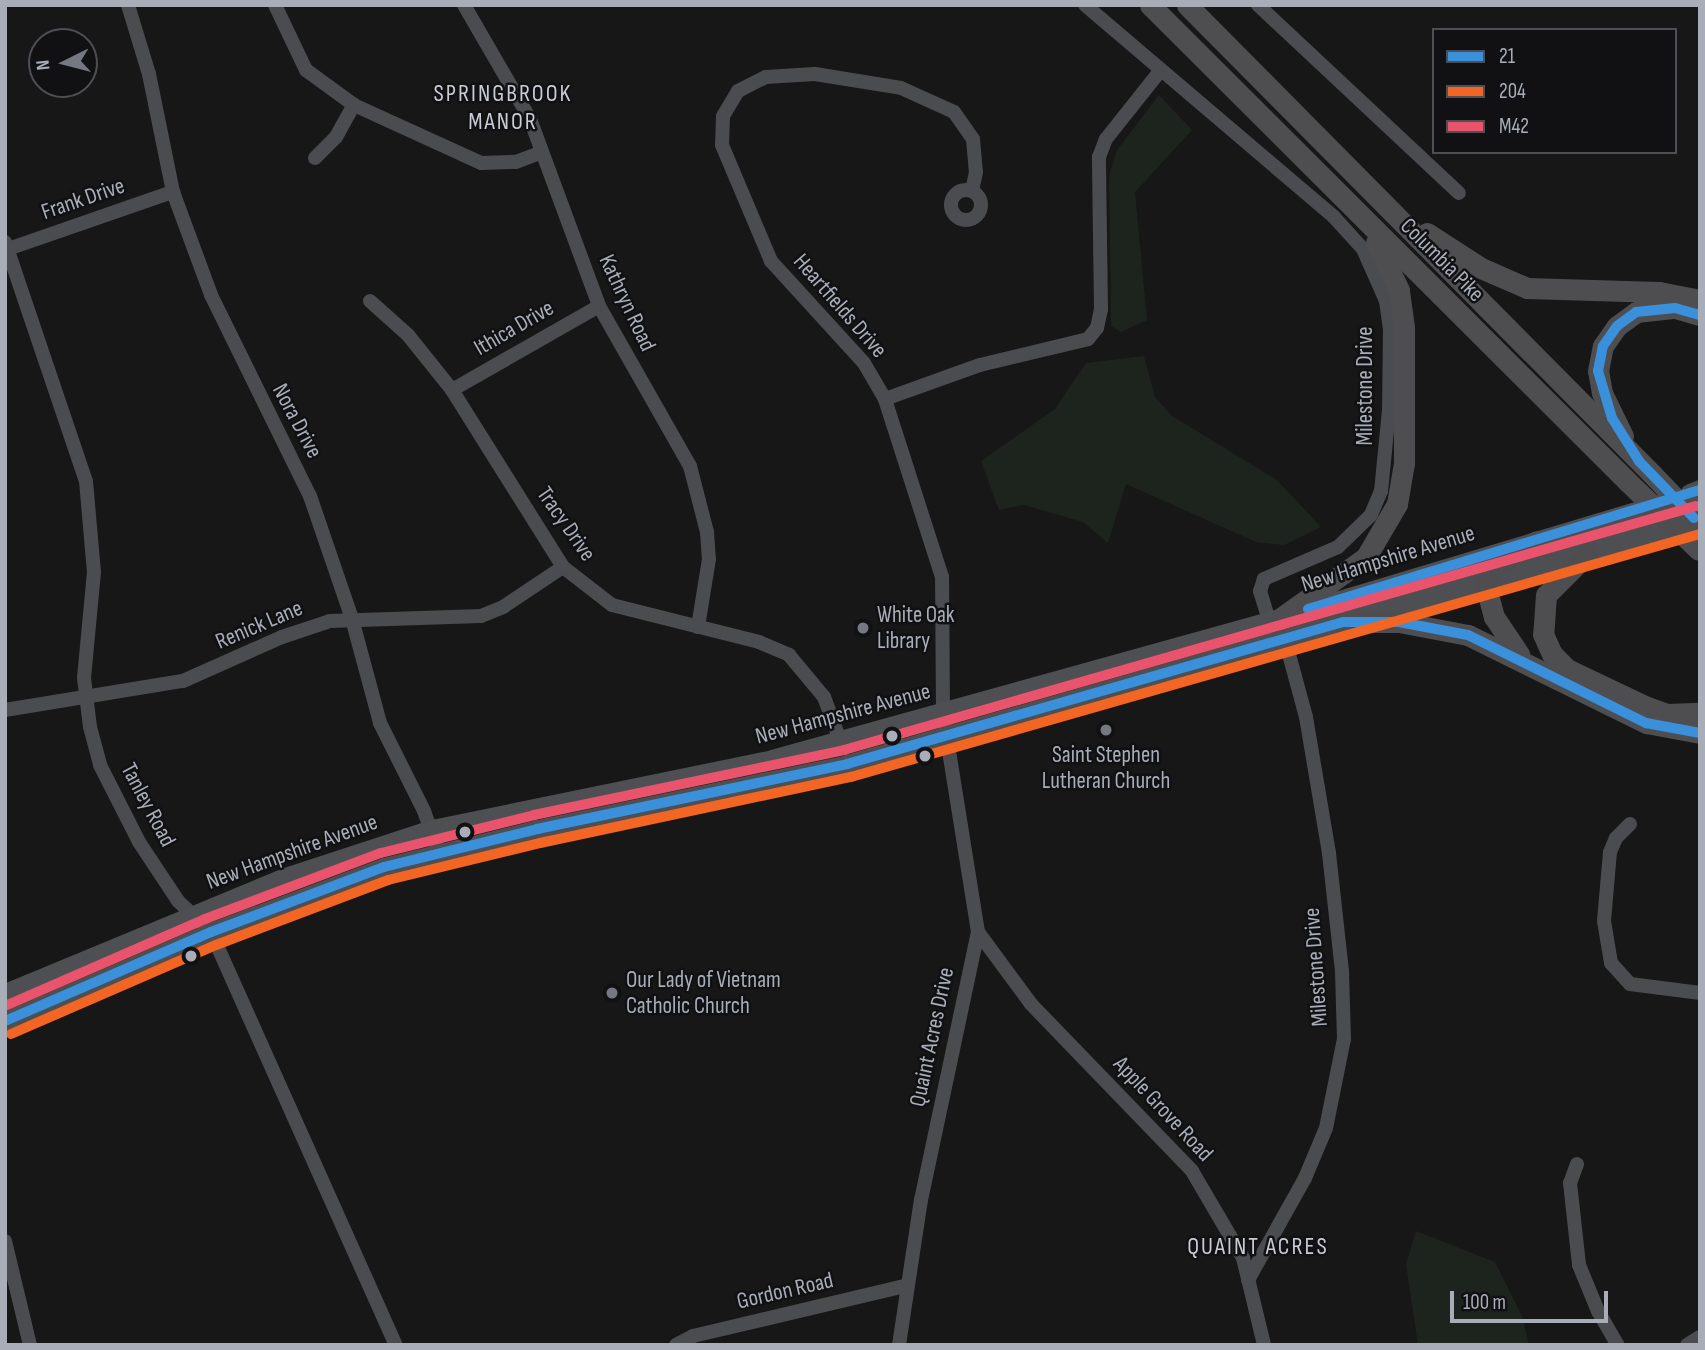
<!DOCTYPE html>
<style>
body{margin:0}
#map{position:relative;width:1705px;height:1350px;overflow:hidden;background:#171717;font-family:"Sofia Sans Condensed",sans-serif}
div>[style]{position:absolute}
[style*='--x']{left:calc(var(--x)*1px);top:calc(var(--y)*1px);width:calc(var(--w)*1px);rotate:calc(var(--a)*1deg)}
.green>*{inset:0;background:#1d241e}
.minor>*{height:14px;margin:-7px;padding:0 7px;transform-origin:7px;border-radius:7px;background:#4b4c50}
.minor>.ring{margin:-7px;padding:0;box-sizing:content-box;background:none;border:14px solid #4b4c50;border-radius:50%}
.major>*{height:19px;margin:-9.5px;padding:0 9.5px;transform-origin:9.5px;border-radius:9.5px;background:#4d4f52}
.highway>*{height:21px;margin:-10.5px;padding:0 10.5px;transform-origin:10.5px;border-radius:10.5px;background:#4e4e51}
.highway-bridge>*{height:21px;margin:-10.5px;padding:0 10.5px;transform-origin:10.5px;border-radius:10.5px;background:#4e4e51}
.bus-1>*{height:10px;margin:-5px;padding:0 5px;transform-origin:5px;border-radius:5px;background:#3a90db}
.bus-2>*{height:10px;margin:-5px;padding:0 5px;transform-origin:5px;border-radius:5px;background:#f26522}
.bus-3>*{height:10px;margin:-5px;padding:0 5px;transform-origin:5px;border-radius:5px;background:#e9536b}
.dots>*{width:19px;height:19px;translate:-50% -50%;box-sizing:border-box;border:4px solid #111113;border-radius:50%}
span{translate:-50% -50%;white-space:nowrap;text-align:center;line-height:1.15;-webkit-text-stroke:5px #111113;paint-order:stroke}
.street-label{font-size:23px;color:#a8adb8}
.poi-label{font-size:23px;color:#a8adb8}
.left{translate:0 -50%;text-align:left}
.neighbourhood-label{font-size:24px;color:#c9ccd4;letter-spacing:2px}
.frame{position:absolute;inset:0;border:7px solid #a8adb8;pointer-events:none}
.legend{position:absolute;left:1432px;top:28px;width:245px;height:126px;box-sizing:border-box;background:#111113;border:2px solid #4d4f55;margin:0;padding:9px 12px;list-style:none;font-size:21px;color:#a8adb8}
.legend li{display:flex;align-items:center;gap:14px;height:35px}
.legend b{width:35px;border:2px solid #4d4f55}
.north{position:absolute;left:28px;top:28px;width:70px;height:70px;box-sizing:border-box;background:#111113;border:2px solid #4d4f55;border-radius:50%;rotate:264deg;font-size:19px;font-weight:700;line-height:28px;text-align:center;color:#a8adb8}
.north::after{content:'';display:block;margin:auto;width:24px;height:32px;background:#757880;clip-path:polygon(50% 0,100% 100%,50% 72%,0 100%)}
.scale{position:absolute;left:1450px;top:1291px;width:158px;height:32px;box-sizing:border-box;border:4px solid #a8adb8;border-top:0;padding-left:9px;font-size:21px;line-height:24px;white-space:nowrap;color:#a8adb8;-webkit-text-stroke:5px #111113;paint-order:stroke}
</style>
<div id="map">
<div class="green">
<div style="clip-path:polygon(1159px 95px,1192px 130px,1135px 192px,1147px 320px,1121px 332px,1111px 326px,1109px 177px,1117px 150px)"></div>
<div style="clip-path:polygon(1144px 356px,1155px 397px,1172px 416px,1277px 480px,1321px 527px,1284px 545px,1256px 542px,1126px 484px,1108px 543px,1083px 522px,1024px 505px,999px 510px,981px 461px,1055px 409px,1086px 363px)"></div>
<div style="clip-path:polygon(1416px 1231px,1495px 1262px,1522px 1316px,1529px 1345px,1418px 1345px,1406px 1264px)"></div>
</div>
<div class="minor">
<div style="--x:128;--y:5;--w:72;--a:73.1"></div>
<div style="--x:149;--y:74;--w:120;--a:78.5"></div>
<div style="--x:173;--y:192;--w:110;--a:69.7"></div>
<div style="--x:211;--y:295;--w:224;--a:63.8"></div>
<div style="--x:310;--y:496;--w:130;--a:71.1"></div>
<div style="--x:352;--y:619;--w:108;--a:74.9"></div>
<div style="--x:380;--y:723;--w:98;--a:63.4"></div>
<div style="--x:424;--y:811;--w:45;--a:70.3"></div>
<div style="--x:275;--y:5;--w:72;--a:64.5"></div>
<div style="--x:306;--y:70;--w:59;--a:36.1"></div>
<div style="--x:354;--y:105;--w:140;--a:24.5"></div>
<div style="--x:481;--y:163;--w:35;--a:-2"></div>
<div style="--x:516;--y:162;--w:26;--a:-21"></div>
<div style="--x:464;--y:5;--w:132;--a:59.9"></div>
<div style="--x:530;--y:119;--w:199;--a:69.7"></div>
<div style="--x:599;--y:306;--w:184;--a:60.4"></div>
<div style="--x:690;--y:466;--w:68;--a:75.6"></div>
<div style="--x:707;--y:532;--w:27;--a:86"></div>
<div style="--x:709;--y:559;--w:69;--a:99.2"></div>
<div style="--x:1085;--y:5;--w:327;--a:40.4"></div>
<div style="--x:1334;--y:217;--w:43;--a:47.8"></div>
<div style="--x:1363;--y:249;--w:57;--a:66.1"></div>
<div style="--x:1386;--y:301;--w:29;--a:82"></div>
<div style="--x:1390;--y:330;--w:80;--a:90.7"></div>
<div style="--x:1389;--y:410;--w:81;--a:95.6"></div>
<div style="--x:1381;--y:491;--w:26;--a:113"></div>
<div style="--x:1371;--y:515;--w:46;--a:135.9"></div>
<div style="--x:1338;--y:547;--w:81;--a:156.6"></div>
<div style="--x:1264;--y:579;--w:13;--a:108"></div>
<div style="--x:1260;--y:591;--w:31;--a:73"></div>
<div style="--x:1258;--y:5;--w:275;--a:43.1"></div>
<div style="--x:315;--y:158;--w:30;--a:-45"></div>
<div style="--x:336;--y:137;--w:37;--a:-61"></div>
<div class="ring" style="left:951px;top:190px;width:16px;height:16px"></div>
<div style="--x:5;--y:242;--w:252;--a:71.3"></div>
<div style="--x:86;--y:481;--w:91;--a:85"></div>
<div style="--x:94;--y:572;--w:106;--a:95.4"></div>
<div style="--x:84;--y:678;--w:49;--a:83"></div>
<div style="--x:90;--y:727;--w:39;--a:75"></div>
<div style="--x:100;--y:765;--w:86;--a:63.1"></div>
<div style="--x:139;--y:842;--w:71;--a:56.5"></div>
<div style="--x:178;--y:901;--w:45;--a:43.2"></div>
<div style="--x:211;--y:932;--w:453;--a:65.9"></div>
<div style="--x:8;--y:249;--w:175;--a:-19.1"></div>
<div style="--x:370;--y:301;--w:51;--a:41.8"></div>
<div style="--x:408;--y:335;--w:70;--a:51.3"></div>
<div style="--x:452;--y:390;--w:209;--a:57.9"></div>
<div style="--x:563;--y:567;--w:62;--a:37.8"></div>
<div style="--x:612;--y:605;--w:152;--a:14.1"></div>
<div style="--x:759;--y:642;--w:33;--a:23"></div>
<div style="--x:789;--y:655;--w:55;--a:50.2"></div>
<div style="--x:824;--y:697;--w:46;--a:69.6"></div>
<div style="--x:452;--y:390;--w:169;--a:-29.7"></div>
<div style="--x:885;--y:399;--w:101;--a:-19.7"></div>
<div style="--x:980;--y:365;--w:111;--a:-13.5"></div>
<div style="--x:1088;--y:339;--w:14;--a:-51"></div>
<div style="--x:1097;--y:328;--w:19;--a:-78"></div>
<div style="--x:1101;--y:309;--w:152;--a:-90.8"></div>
<div style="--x:1099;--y:157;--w:19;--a:-69"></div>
<div style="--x:1106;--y:139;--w:87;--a:-51.5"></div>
<div style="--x:5;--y:710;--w:180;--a:-9.3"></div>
<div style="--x:183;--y:681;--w:108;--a:-24"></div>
<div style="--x:282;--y:637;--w:51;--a:-18.4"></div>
<div style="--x:330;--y:621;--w:151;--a:-1.9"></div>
<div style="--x:481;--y:616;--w:24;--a:-22"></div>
<div style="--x:503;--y:607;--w:72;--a:-33.7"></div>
<div style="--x:1630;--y:824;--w:20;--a:135"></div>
<div style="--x:1616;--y:838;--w:15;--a:113"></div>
<div style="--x:1610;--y:852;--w:69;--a:95"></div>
<div style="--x:1604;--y:921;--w:43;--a:80.5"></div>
<div style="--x:1611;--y:963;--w:28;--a:48"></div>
<div style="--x:1630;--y:984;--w:71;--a:7.3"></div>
<div style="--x:978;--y:932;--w:89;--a:53.6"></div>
<div style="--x:1031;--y:1004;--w:232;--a:46"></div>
<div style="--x:1192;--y:1171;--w:101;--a:59.6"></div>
<div style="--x:1243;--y:1258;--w:89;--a:76.4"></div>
<div style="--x:1577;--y:1164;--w:20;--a:110"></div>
<div style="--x:1570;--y:1183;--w:82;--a:83.7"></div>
<div style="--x:1579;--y:1265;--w:50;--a:67.6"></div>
<div style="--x:1598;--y:1311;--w:39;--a:60"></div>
<div style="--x:5;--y:1241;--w:107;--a:76.5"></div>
<div style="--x:1248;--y:1280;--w:117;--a:-60.8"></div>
<div style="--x:1305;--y:1178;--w:54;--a:-67.2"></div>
<div style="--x:1326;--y:1128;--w:91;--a:-78.6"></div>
<div style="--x:1344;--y:1039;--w:68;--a:-91.7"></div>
<div style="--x:1342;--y:971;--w:119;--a:-96.3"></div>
<div style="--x:1329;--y:853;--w:138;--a:-99.6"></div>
<div style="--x:1306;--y:717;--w:84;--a:-105.2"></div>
<div style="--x:676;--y:1345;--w:19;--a:-28"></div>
<div style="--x:693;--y:1336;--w:218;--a:-13.3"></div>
<div style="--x:899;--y:1345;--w:147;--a:-81.4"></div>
<div style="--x:921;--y:1200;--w:274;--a:-78"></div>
<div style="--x:978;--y:932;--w:222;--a:-99.1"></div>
<div style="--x:943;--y:713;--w:136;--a:-90.4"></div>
<div style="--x:942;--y:577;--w:187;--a:-107.8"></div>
<div style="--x:885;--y:399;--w:42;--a:-120.3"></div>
<div style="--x:864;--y:363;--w:138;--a:-132.4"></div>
<div style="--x:771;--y:261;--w:126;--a:-112.9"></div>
<div style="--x:722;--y:145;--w:29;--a:-88"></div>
<div style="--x:723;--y:116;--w:29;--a:-59"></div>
<div style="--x:738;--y:91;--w:31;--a:-27"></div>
<div style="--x:766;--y:77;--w:49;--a:-3.5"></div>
<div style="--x:815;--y:74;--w:87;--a:9.2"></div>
<div style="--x:901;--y:88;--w:58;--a:24.4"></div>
<div style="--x:954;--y:112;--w:33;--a:55"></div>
<div style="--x:973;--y:139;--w:33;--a:85"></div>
<div style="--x:976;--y:172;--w:19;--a:102"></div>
<div style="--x:1687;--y:1345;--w:15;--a:-32"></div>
</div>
<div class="major">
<div style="--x:5;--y:993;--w:303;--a:-22.5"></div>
<div style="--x:285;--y:877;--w:155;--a:-18.1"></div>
<div style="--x:432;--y:829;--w:347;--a:-11.6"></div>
<div style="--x:772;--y:759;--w:516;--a:-15.52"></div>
<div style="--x:1269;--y:621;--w:414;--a:-16.7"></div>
<div style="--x:5;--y:1021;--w:224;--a:-23.4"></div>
<div style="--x:211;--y:932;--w:185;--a:-20.6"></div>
<div style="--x:384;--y:867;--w:158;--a:-13.9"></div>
<div style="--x:537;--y:829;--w:317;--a:-11.8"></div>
<div style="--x:847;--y:764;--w:876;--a:-16.04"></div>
</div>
<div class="highway">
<div style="--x:1150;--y:5;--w:675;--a:44.94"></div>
<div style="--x:1187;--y:5;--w:660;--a:45.25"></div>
<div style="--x:1427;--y:233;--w:64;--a:32.9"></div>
<div style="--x:1481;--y:268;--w:50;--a:23.5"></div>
<div style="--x:1527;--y:288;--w:132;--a:1.7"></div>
<div style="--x:1659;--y:292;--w:42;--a:11"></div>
<div style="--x:1623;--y:436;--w:48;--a:-116"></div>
<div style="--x:1602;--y:393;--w:22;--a:-100"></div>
<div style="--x:1598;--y:371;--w:25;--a:-79"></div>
<div style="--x:1603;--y:346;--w:24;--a:-55"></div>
<div style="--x:1617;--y:326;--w:24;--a:-36"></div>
<div style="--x:1636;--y:312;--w:39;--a:-6"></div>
<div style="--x:1675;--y:308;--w:26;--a:16"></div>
<div style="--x:1690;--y:494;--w:11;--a:-22"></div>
<div style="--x:1588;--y:553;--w:59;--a:135"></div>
<div style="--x:1546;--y:595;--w:39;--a:94"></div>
<div style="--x:1543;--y:634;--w:22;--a:66"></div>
<div style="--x:1552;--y:654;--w:21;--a:45"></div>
<div style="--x:1567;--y:669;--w:89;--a:25.4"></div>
<div style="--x:1647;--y:707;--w:21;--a:19"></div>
<div style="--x:1667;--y:714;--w:33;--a:-2"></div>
<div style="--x:1282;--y:617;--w:103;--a:-35.5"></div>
<div style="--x:1366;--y:557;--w:61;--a:-59.7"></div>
<div style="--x:1397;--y:504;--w:42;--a:-80.3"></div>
<div style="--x:1404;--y:463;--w:136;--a:-90"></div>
<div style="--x:1404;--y:327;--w:37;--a:-98"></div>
<div style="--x:1399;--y:290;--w:53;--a:-115.6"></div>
<div style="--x:1343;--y:622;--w:56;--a:0"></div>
<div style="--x:1399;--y:622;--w:70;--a:10.7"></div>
<div style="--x:1468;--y:635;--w:199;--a:26.3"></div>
<div style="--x:1646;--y:723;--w:55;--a:10.5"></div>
<div style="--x:1519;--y:654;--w:45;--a:-124"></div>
<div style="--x:1494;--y:617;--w:34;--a:-105"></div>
<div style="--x:1485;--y:584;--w:21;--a:-62"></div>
<div style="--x:1495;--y:565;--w:48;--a:-29.7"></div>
</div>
<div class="highway-bridge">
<div style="--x:1652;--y:474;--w:69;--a:46.2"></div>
<div style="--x:1628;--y:482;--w:98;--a:43.8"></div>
</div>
<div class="bus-1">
<div style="--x:1694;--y:518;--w:79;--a:-134"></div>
<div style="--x:1639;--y:461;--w:51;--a:-122.1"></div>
<div style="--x:1612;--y:418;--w:49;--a:-106.6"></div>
<div style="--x:1598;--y:371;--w:25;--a:-79"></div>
<div style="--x:1603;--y:346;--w:24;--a:-55"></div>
<div style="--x:1617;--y:326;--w:24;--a:-36"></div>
<div style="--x:1636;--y:312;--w:39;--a:-6"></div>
<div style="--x:1675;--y:308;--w:26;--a:16"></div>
<div style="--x:1308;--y:609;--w:410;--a:-16.9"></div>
<div style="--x:5;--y:1021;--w:224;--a:-23.4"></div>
<div style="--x:211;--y:932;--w:185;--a:-20.6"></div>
<div style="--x:384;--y:867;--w:158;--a:-13.9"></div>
<div style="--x:537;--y:829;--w:317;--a:-11.8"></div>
<div style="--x:847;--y:764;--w:516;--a:-15.98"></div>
<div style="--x:1343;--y:622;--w:56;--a:0"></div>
<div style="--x:1399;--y:622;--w:70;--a:10.7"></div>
<div style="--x:1468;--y:635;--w:199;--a:26.3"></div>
<div style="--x:1646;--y:723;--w:55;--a:10.5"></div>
</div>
<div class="bus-2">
<div style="--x:11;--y:1034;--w:223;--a:-23.5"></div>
<div style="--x:216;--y:945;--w:184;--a:-20.7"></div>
<div style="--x:388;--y:880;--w:156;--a:-13.7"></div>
<div style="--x:540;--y:843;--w:318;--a:-12"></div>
<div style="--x:851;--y:777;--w:883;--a:-15.97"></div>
</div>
<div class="bus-3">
<div style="--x:5;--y:1006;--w:218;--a:-23.5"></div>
<div style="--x:205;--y:919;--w:188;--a:-20.6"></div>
<div style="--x:381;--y:853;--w:158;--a:-13.9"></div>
<div style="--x:534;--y:815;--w:317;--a:-11.8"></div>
<div style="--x:844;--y:750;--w:886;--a:-15.98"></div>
</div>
<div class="dots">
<div style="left:863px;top:628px;background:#757880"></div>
<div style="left:1106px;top:730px;background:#757880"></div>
<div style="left:892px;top:736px;background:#a8adb8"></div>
<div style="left:925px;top:756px;background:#a8adb8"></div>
<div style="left:465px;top:832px;background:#a8adb8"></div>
<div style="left:191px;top:956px;background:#a8adb8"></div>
<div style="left:612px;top:993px;background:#757880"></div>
</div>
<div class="street-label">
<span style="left:83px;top:199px;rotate:-19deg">Frank Drive</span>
<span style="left:1442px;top:260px;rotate:45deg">Columbia Pike</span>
<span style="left:627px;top:303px;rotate:65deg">Kathryn Road</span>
<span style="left:840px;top:306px;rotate:49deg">Heartfields Drive</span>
<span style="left:514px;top:328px;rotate:-30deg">Ithica Drive</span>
<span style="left:1365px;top:386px;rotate:-90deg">Milestone Drive</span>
<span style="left:297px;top:421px;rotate:62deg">Nora Drive</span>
<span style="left:566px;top:524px;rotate:55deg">Tracy Drive</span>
<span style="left:1388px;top:559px;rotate:-17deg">New Hampshire Avenue</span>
<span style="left:259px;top:625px;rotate:-23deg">Renick Lane</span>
<span style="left:843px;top:714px;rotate:-15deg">New Hampshire Avenue</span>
<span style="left:148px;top:805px;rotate:62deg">Tanley Road</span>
<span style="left:292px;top:852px;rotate:-20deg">New Hampshire Avenue</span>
<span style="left:1316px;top:967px;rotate:-94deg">Milestone Drive</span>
<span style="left:932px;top:1037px;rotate:-78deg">Quaint Acres Drive</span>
<span style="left:1163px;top:1109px;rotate:47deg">Apple Grove Road</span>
<span style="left:785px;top:1291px;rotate:-13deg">Gordon Road</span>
</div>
<div class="poi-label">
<span class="left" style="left:877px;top:628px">White Oak<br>Library</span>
<span style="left:1106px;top:768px">Saint Stephen<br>Lutheran Church</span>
<span class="left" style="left:626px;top:993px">Our Lady of Vietnam<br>Catholic Church</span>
</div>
<div class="neighbourhood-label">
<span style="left:503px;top:108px">SPRINGBROOK<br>MANOR</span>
<span style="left:1258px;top:1247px">QUAINT ACRES</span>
</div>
<div class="frame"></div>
<ul class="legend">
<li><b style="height:9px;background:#3a90db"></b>21</li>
<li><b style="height:9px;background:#f26522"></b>204</li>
<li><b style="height:9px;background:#e9536b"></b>M42</li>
</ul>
<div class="north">N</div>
<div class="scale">100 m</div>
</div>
